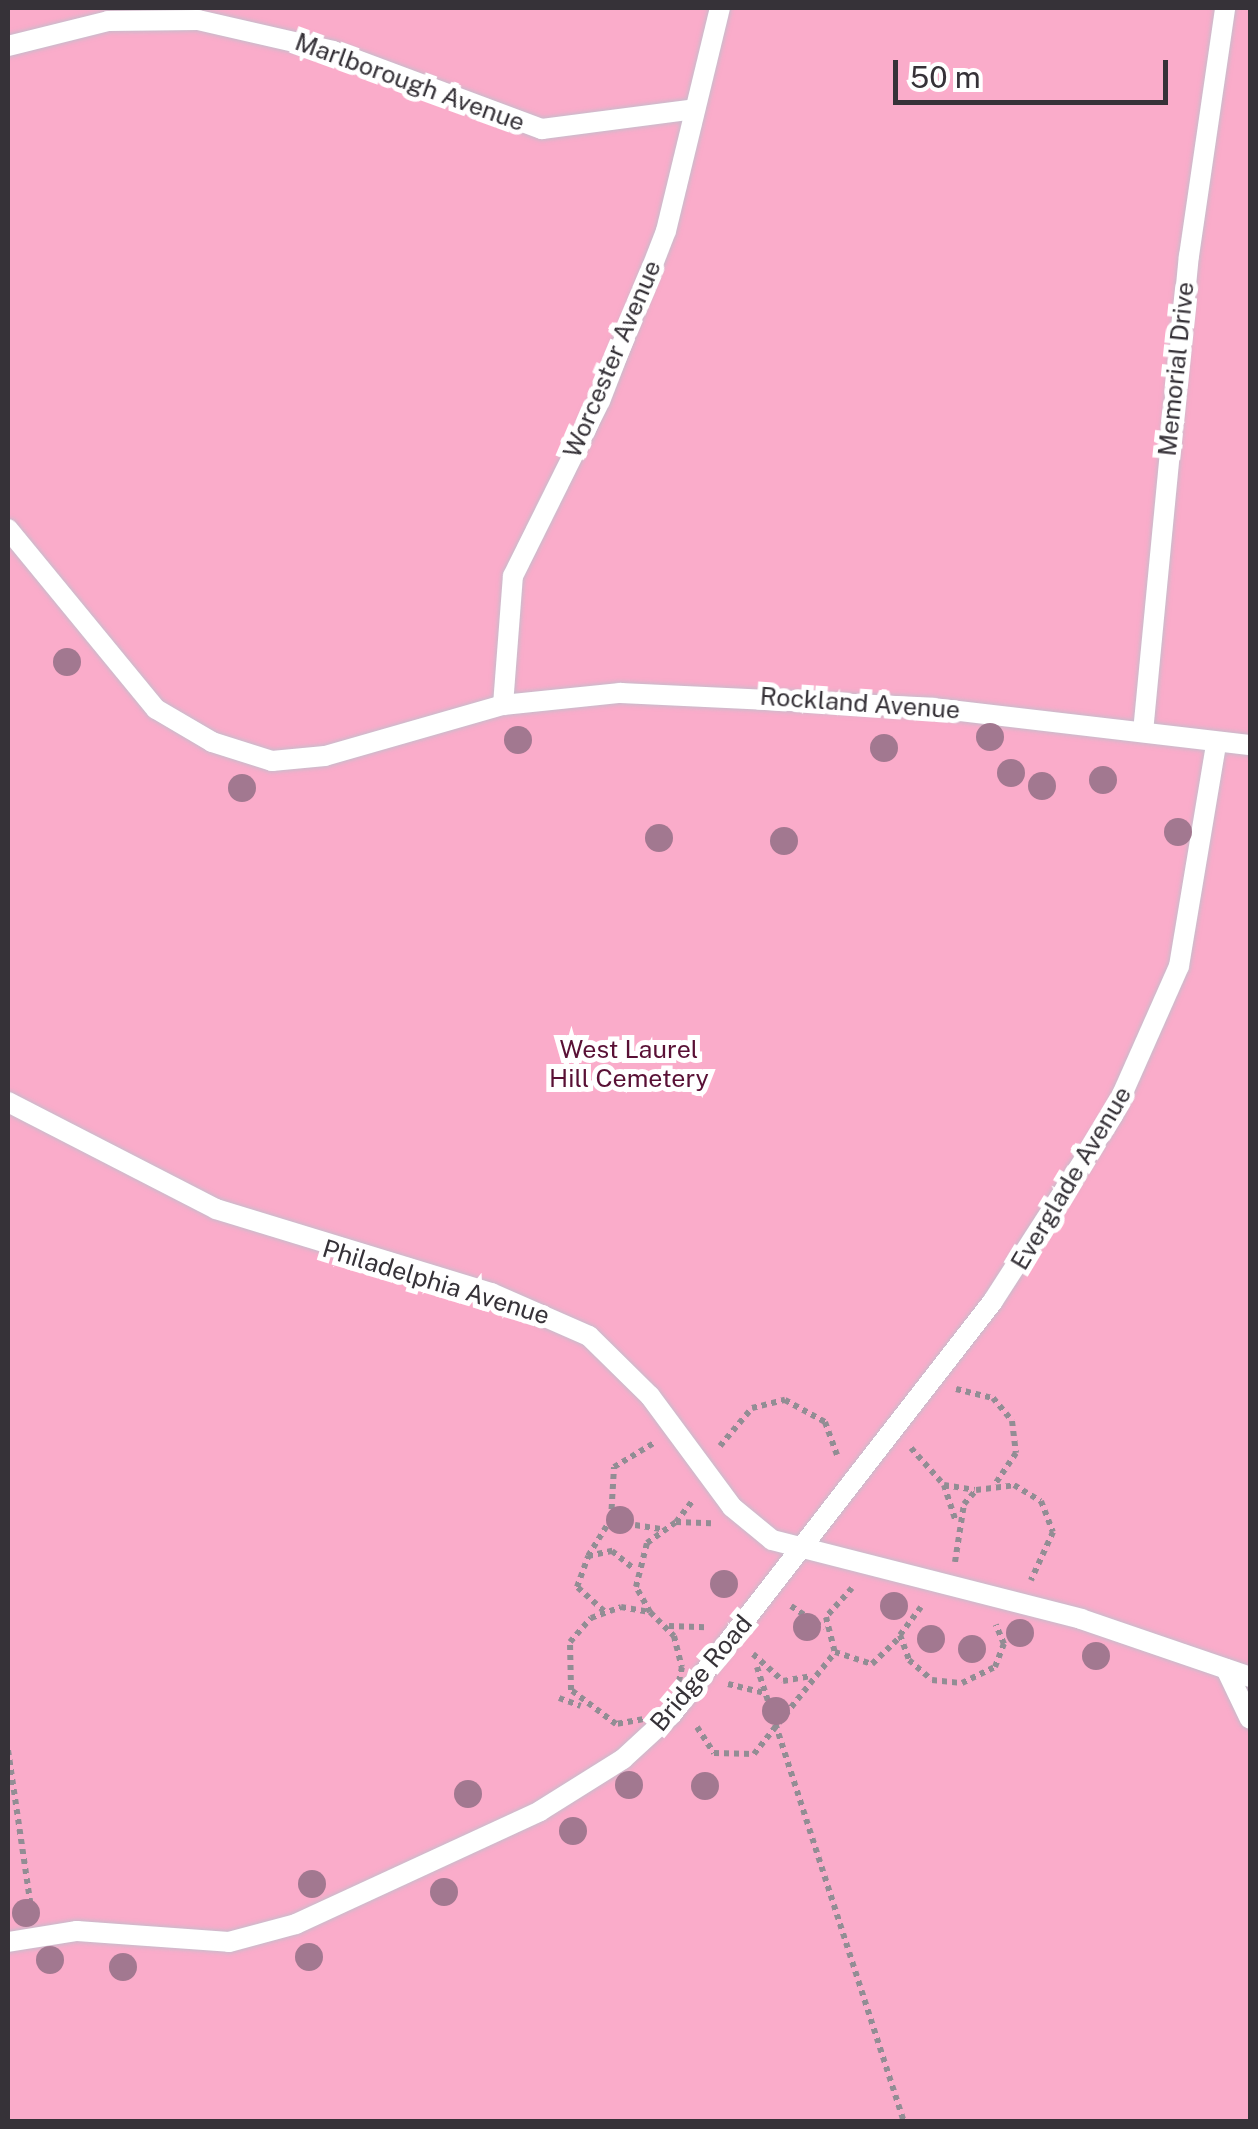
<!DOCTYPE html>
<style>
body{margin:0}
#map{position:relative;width:1258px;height:2129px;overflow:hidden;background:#fcf6ff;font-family:"Public Sans",sans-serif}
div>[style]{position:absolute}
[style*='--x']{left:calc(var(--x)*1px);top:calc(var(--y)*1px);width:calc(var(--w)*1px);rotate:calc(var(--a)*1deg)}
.green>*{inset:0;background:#faacca}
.path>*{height:6px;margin-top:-3px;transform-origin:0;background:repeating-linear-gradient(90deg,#928d94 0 5px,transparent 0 10px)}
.roads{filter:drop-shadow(0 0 2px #c6bccb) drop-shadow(0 0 2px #c6bccb)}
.service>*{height:20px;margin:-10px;padding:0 10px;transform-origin:10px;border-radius:10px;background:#fff}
.trees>*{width:28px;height:28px;margin:-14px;border-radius:50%;background:#a27890}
span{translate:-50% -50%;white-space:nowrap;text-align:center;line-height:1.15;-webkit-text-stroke:10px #fff;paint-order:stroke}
.street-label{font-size:25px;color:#363238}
.park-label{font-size:25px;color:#591035}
.frame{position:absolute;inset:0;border:10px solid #363238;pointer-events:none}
.scale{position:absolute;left:893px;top:60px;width:275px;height:45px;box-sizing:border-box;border:5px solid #363238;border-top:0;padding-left:12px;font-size:30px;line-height:35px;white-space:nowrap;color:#363238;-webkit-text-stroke:8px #fff;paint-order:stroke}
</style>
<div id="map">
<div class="green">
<div style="clip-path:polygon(8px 8px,1250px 8px,1250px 2121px,8px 2121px)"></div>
</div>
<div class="path">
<div style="--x:956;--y:1389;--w:38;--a:14"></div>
<div style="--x:993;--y:1398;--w:30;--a:50"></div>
<div style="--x:1012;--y:1421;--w:32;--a:83"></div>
<div style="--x:1016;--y:1453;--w:36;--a:124"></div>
<div style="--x:720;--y:1446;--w:50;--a:-49.9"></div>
<div style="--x:752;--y:1408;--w:34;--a:-14"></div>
<div style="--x:785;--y:1400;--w:46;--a:28.8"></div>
<div style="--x:825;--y:1422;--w:35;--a:70"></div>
<div style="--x:911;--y:1448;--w:50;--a:48.3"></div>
<div style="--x:944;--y:1485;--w:31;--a:9"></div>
<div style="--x:944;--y:1485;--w:36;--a:72"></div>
<div style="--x:676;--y:1522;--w:28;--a:-52"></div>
<div style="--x:635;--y:1525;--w:26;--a:9"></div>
<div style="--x:588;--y:1556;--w:44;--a:-58.1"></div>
<div style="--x:611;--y:1519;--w:52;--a:-86.7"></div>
<div style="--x:614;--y:1467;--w:47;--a:-31"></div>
<div style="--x:955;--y:1562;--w:59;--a:-81.2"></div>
<div style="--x:964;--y:1504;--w:18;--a:-49"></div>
<div style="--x:976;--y:1490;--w:38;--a:-7"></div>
<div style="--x:1014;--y:1485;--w:31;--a:31"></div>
<div style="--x:1041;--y:1501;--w:33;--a:69"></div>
<div style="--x:1053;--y:1532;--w:53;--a:114.6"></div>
<div style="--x:852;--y:1588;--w:39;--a:132"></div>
<div style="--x:826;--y:1617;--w:36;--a:76"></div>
<div style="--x:835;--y:1652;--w:39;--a:18"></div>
<div style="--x:872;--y:1664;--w:37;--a:-44"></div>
<div style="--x:791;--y:1606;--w:40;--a:34"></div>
<div style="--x:621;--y:1607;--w:29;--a:10"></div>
<div style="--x:650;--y:1612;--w:34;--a:45"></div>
<div style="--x:674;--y:1636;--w:32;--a:76"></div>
<div style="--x:682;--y:1667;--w:48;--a:102"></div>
<div style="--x:672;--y:1714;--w:57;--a:169.9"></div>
<div style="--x:616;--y:1724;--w:56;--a:-142.9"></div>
<div style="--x:571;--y:1690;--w:48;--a:-91.2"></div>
<div style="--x:570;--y:1642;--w:32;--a:-49"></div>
<div style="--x:591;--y:1618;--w:32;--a:-20"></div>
<div style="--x:921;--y:1607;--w:35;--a:127"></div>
<div style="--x:900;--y:1635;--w:27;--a:70"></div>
<div style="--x:909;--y:1660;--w:30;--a:41"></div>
<div style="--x:932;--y:1680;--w:30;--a:6"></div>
<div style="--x:962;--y:1683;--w:37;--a:-26"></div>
<div style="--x:995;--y:1667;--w:25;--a:-69"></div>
<div style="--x:1004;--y:1644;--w:21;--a:-113"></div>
<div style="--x:604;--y:1611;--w:36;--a:-138"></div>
<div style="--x:577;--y:1587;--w:33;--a:-70"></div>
<div style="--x:588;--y:1556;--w:25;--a:-12"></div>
<div style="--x:612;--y:1551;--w:28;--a:39"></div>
<div style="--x:650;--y:1612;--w:29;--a:-119"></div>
<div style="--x:636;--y:1587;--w:45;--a:-76"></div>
<div style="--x:647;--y:1543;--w:36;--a:-36"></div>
<div style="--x:676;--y:1522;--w:35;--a:2"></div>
<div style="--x:669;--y:1626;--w:37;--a:2"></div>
<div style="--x:753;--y:1654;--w:40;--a:42"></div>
<div style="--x:783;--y:1681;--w:28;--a:-10"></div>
<div style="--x:757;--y:1667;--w:478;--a:72.1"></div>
<div style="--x:728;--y:1684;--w:36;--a:14"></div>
<div style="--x:559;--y:1698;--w:23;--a:20"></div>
<div style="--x:697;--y:1727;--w:31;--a:57"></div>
<div style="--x:714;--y:1753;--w:40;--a:1.4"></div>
<div style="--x:754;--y:1754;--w:130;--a:-51.5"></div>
<div style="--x:8;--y:1750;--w:166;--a:81.7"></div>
</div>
<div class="roads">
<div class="service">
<div style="--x:8;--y:46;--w:103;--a:-14"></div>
<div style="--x:108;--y:21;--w:90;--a:-0.6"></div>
<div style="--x:198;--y:20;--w:139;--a:12.9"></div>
<div style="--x:333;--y:51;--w:223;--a:20.5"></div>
<div style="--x:542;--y:129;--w:154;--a:-7.4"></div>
<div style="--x:8;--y:529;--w:233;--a:50.6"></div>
<div style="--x:156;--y:709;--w:65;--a:30.5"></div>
<div style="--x:212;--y:742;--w:63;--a:17.6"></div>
<div style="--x:272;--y:761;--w:53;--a:-5.4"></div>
<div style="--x:325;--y:756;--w:185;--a:-16"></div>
<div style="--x:503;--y:705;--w:118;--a:-5.9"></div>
<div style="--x:620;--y:693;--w:314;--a:2.7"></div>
<div style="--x:934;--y:708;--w:318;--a:6.7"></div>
<div style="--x:503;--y:705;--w:129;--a:-85.6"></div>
<div style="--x:513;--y:576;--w:195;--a:-63.6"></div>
<div style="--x:600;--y:401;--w:182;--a:-68.8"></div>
<div style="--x:666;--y:231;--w:229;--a:-76.4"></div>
<div style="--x:1143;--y:732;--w:478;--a:-84.5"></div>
<div style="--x:1189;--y:256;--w:251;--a:-81.7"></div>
<div style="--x:8;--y:1102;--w:234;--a:27.2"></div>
<div style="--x:216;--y:1209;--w:288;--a:17"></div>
<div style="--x:491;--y:1293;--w:107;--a:23.7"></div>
<div style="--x:589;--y:1336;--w:86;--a:44.5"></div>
<div style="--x:650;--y:1396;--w:138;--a:53.5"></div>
<div style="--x:732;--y:1507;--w:52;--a:39.5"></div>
<div style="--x:772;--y:1540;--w:319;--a:14.3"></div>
<div style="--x:1081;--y:1619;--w:179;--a:18.9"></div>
<div style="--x:1226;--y:1669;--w:55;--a:64.4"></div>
<div style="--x:8;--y:1942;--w:70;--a:-9.1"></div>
<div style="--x:77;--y:1931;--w:152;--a:4.1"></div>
<div style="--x:229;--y:1942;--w:69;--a:-15"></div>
<div style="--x:296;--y:1924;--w:269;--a:-24.8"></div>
<div style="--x:540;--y:1811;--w:98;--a:-32.1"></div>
<div style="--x:623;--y:1759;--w:67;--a:-42.6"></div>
<div style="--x:672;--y:1714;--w:523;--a:-52.14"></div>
<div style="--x:993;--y:1301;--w:221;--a:-57.2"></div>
<div style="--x:1113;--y:1115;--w:163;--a:-66.1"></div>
<div style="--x:1179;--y:966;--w:225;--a:-80.5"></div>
</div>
</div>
<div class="trees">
<div style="left:67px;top:662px"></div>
<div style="left:990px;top:737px"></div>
<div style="left:518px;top:740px"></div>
<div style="left:884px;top:748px"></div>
<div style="left:1011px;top:773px"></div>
<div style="left:1103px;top:780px"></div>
<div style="left:1042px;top:786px"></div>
<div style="left:242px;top:788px"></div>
<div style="left:1178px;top:832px"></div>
<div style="left:659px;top:838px"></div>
<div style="left:784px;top:841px"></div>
<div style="left:620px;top:1520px"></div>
<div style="left:724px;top:1584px"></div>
<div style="left:894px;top:1606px"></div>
<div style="left:807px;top:1627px"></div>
<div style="left:1020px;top:1633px"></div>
<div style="left:931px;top:1639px"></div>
<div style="left:972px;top:1649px"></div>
<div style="left:1096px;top:1656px"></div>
<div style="left:776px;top:1711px"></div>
<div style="left:629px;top:1785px"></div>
<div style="left:705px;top:1786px"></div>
<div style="left:468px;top:1794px"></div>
<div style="left:573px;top:1831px"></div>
<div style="left:312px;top:1884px"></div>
<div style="left:444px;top:1892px"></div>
<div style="left:26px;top:1913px"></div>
<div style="left:309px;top:1957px"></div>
<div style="left:50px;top:1960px"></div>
<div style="left:123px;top:1967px"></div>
</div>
<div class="street-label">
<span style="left:410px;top:82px;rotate:20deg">Marlborough Avenue</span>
<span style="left:612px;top:359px;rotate:-67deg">Worcester Avenue</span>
<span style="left:1176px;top:369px;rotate:-84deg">Memorial Drive</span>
<span style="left:860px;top:703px;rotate:4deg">Rockland Avenue</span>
<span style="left:1071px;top:1178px;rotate:-59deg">Everglade Avenue</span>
<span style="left:436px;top:1282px;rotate:17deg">Philadelphia Avenue</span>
<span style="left:701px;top:1673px;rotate:-50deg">Bridge Road</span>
</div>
<div class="park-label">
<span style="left:629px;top:1064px">West Laurel<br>Hill Cemetery</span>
</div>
<div class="frame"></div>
<div class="scale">50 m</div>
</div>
